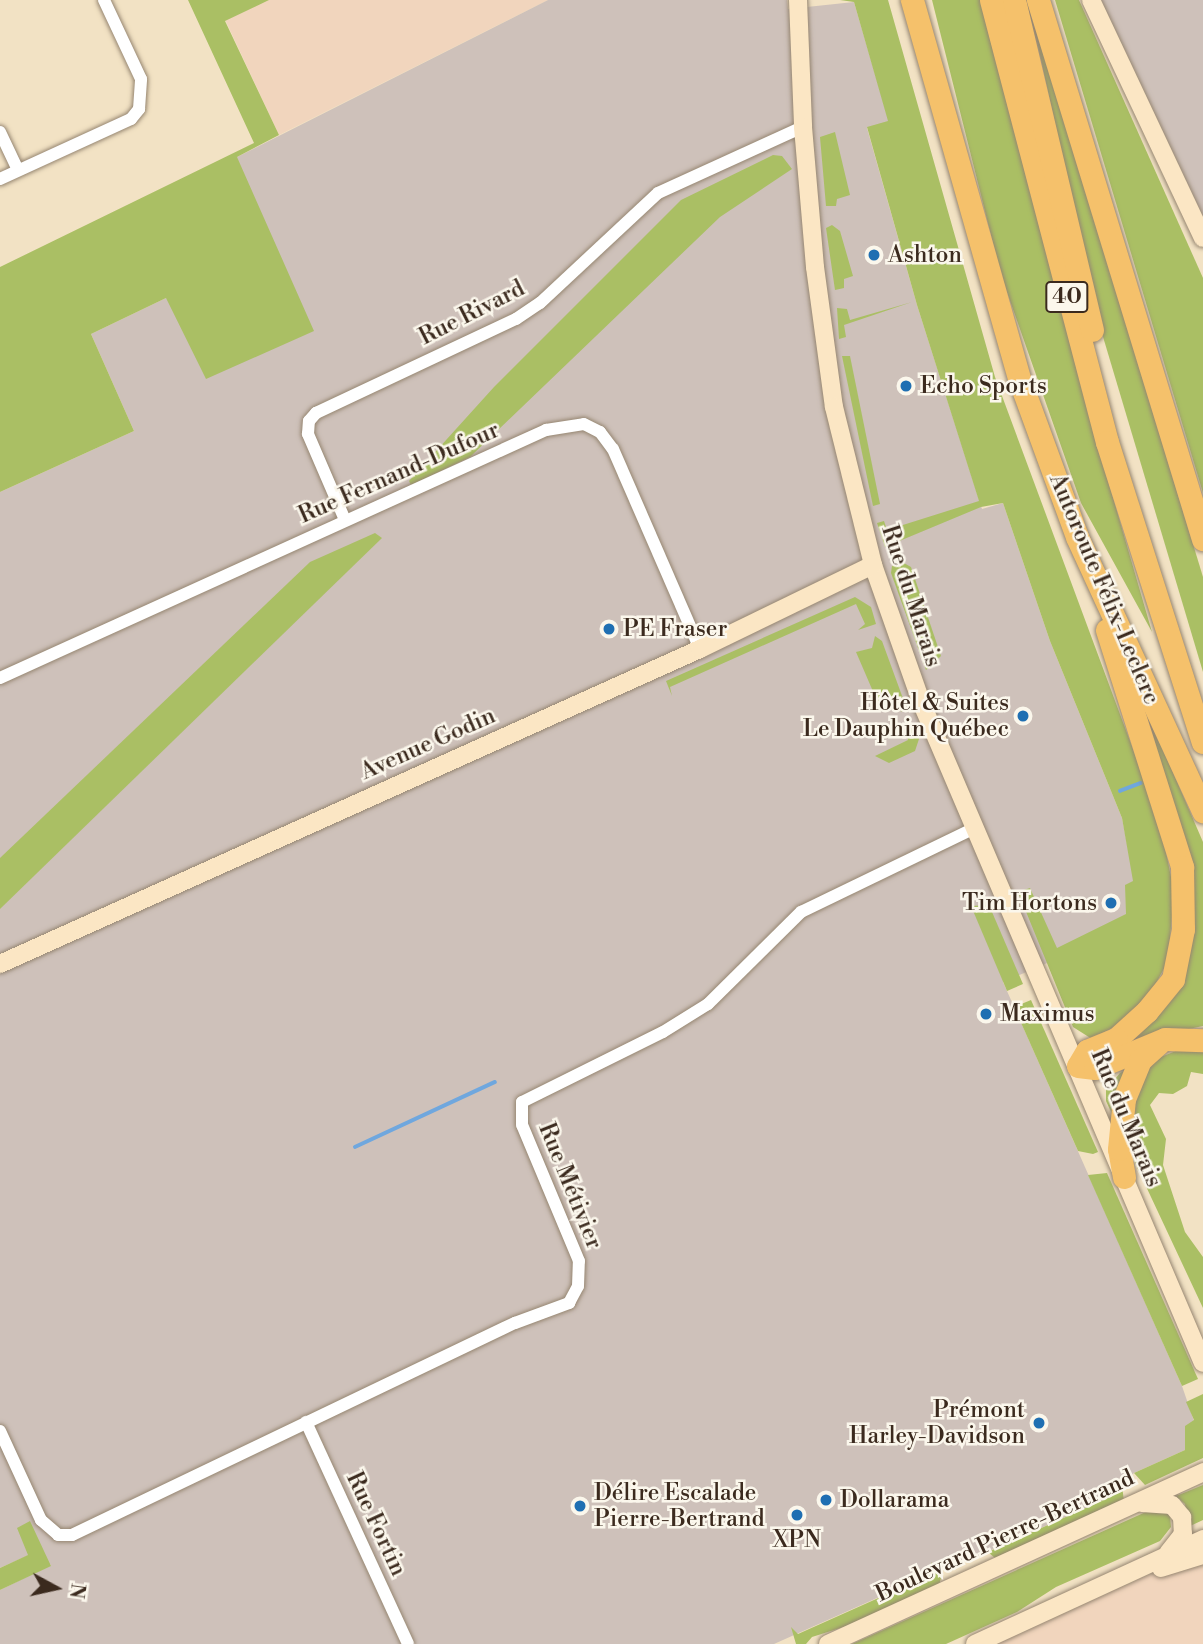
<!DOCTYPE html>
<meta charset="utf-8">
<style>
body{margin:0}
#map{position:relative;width:1203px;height:1644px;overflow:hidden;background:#f2e2c4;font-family:"Libre Bodoni",serif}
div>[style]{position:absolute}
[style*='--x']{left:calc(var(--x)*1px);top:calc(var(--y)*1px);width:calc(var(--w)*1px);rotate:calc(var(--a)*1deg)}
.built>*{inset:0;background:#f1d5bd}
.industrial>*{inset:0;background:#cec1ba}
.green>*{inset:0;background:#aabf64}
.stream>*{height:3.5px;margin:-1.75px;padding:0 1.75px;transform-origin:1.75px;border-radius:1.75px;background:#6fa7de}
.roads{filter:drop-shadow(0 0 2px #968671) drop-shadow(0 0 2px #968671)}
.street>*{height:12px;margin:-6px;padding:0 6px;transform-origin:6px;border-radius:6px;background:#fff}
.secondary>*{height:18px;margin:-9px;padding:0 9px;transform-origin:9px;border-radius:9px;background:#fbe6c4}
.highway>*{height:23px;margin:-11.5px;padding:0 11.5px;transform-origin:11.5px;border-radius:11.5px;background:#f5c16b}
.dots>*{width:19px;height:19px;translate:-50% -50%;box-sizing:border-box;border:4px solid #fbf7ec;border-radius:50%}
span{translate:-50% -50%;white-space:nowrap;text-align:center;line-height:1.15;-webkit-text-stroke:5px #fbf7ec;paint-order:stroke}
.shield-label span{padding:2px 5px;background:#fbf7ec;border:2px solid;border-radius:5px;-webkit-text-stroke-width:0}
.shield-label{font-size:21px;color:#3b2a1e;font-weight:700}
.poi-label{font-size:23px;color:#3b2a1e}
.left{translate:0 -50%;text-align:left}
.right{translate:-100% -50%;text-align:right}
.street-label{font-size:23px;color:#3b2a1e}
.north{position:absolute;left:21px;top:1553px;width:70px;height:70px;-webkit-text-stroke:5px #fbf7ec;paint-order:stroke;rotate:98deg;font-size:19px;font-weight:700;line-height:28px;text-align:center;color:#3b2a1e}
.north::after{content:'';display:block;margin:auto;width:24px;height:32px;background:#3b2a1e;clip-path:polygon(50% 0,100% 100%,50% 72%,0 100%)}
</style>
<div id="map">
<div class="built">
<div style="clip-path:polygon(216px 0,548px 0,279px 135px)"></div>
<div style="clip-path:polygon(1203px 1551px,1203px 1644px,994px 1644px,1072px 1608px)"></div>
</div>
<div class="industrial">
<div style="clip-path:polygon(548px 0,787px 0,788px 9px,854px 2px,889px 122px,867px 128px,917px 305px,982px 509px,1003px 503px,1050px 641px,1122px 818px,1136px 890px,1135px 925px,1003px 982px,1182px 1386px,1194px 1421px,1186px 1430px,1185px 1450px,1134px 1473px,1108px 1498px,965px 1562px,953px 1560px,933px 1573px,774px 1644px,0 1644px,0 1590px,51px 1565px,29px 1555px,0 1568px,0 492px,134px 431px,91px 334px,166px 298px,237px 157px)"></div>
<div style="clip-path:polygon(1091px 0,1203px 0,1203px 230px)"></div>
</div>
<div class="green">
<div style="clip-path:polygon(188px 0,269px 0,225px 21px,279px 135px,237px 157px,314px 331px,206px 379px,166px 298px,91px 334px,134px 431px,0 492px,0 267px,254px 143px)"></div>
<div style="clip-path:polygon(840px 0,888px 0,995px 377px,1160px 822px,1174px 892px,1168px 961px,1140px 1013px,1092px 1039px,1073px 1027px,1018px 892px,1030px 888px,1057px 948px,1126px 914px,1125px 885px,1133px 881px,1122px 818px,1050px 641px,1003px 503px,981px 507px,885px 547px,877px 523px,884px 521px,887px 530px,979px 501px,917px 305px,867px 127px,888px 121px,854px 2px)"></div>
<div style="clip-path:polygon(932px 0,980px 0,1087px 408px,1152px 632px,1081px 503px,1001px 275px)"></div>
<div style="clip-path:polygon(1028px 0,1203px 577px,1203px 672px,1098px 320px)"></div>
<div style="clip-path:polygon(1055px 0,1079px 0,1203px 278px,1203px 493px)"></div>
<div style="clip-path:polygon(835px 132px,850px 195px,837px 199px,836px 206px,826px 206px,820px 137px)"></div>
<div style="clip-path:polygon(773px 155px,782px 156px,792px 169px,720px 217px,470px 457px,411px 485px,409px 481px,494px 387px,681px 200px)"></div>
<div style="clip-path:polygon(832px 225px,840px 231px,853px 276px,844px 279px,844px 288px,835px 290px,826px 228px)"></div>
<div style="clip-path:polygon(912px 302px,844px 325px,846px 337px,839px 339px,837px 308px,847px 309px,850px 320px)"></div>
<div style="clip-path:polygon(842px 356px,850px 356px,880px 504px,873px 506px)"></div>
<div style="clip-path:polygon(375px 533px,382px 538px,0 909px,0 858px,310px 562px)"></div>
<div style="clip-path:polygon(902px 562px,911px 567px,941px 656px,926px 670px,891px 573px,892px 566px)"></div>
<div style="clip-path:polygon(855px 597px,871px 607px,876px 624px,858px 630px,865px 624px,856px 604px,670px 687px,672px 696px,666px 681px)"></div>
<div style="clip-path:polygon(875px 636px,882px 641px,905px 704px,902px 712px,895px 704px,881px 710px,856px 652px,872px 648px)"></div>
<div style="clip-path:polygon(1146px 710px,1203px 842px,1203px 1026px,1122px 1043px,1170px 997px,1185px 849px)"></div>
<div style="clip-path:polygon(915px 723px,919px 739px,915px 751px,889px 763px,875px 756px,908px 740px,904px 724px)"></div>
<div style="clip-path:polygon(989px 905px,1023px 984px,1007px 991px,971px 906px)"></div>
<div style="clip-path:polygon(1031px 1000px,1098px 1152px,1093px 1154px,1078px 1151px,1014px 1007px)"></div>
<div style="clip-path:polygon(1203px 1048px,1203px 1074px,1191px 1072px,1187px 1086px,1173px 1094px,1159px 1093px,1150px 1105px,1166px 1139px,1163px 1165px,1185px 1232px,1203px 1257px,1203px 1308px,1106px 1101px,1106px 1090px,1120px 1073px,1181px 1049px)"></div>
<div style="clip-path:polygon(1107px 1173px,1198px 1379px,1182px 1386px,1088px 1175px)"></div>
<div style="clip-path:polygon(1203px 1394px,1203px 1458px,1145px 1485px,1134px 1473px,1185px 1450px,1185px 1426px,1194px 1420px,1186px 1402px)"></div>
<div style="clip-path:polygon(1122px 1485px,1124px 1502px,995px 1558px,988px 1552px,1108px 1498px)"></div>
<div style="clip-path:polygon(1203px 1485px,1203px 1520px,1188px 1527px,1185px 1504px,1176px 1496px)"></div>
<div style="clip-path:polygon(1148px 1511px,1163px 1511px,1170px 1516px,1171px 1527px,1160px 1541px,1056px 1587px,1017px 1612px,946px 1644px,852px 1644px)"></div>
<div style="clip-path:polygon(30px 1521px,51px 1566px,0 1590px,0 1568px,28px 1555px,17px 1528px)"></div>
<div style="clip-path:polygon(931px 1562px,941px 1578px,939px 1585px,856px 1623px,812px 1637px,806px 1644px,796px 1644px,791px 1627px,798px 1634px,932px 1574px)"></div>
</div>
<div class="stream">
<div style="--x:1120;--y:791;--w:22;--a:-21"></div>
<div style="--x:355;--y:1147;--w:154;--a:-24.9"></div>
</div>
<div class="roads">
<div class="street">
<div style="--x:0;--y:132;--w:42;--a:64.7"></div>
<div style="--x:0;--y:179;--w:144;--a:-24.6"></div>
<div style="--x:131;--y:119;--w:13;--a:-51"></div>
<div style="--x:139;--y:109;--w:30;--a:-86"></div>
<div style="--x:141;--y:79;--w:87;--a:-115.1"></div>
<div style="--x:345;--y:520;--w:94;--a:-113.3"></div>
<div style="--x:308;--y:434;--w:13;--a:-86"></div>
<div style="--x:309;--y:421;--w:11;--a:-49"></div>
<div style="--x:316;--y:413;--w:221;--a:-25.2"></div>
<div style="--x:516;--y:319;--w:29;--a:-34"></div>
<div style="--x:540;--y:303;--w:161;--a:-43"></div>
<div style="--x:658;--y:193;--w:159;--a:-24.5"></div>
<div style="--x:0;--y:678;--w:600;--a:-24.43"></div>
<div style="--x:546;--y:430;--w:38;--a:-9"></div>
<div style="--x:584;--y:424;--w:18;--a:27"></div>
<div style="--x:600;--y:432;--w:21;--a:53"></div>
<div style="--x:613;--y:449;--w:218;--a:66.5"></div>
<div style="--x:306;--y:1422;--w:244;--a:65.3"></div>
<div style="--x:0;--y:1431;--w:98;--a:65.3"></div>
<div style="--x:41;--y:1520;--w:23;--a:41"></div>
<div style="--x:58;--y:1535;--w:14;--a:0"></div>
<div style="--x:72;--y:1535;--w:491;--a:-25.6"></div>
<div style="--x:515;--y:1323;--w:58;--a:-20.3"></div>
<div style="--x:569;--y:1303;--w:19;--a:-62"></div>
<div style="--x:578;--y:1286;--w:25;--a:-88"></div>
<div style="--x:579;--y:1261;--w:147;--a:-112.7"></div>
<div style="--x:522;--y:1125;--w:23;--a:-90"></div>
<div style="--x:522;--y:1102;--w:157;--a:-26.4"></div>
<div style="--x:663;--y:1032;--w:53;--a:-31.9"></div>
<div style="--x:708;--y:1004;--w:131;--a:-44.7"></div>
<div style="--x:801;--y:912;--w:193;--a:-25.8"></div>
</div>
<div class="secondary">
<div style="--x:798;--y:0;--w:127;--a:87.7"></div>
<div style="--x:803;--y:127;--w:141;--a:85.1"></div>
<div style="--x:815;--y:267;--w:141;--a:82.3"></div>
<div style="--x:834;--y:407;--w:163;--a:76.1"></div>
<div style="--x:873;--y:565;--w:147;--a:70.6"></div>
<div style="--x:922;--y:704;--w:716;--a:66.91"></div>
<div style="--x:1091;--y:0;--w:263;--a:64.8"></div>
<div style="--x:0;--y:964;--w:768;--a:-24.23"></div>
<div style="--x:700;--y:649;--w:192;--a:-25.9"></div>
<div style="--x:1142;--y:1503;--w:30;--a:4"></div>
<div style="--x:1172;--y:1505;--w:16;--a:50"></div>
<div style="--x:1182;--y:1517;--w:17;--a:87"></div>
<div style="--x:1183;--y:1534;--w:24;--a:128"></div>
<div style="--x:1161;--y:1568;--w:44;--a:-17.2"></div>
<div style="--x:828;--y:1644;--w:413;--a:-24.6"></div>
<div style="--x:975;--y:1644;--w:251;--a:-24.7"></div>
</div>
<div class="highway">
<div style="--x:912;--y:0;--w:396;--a:74.2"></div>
<div style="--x:1020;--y:381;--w:166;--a:69.9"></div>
<div style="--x:1077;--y:537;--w:302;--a:65.3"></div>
<div style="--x:991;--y:0;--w:457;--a:75.3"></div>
<div style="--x:1107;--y:442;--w:315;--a:72.3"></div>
<div style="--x:1014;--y:0;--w:339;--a:76.7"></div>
<div style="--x:1038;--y:0;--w:564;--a:72.98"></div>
<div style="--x:1107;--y:630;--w:249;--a:72.4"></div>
<div style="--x:1182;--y:867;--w:62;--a:89.1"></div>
<div style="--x:1183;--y:929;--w:51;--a:101.3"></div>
<div style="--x:1173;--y:979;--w:41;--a:129.1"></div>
<div style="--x:1147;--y:1011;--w:42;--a:137.9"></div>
<div style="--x:1116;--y:1039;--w:31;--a:158"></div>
<div style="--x:1087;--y:1051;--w:17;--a:121"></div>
<div style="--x:1078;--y:1066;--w:17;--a:7"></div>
<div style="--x:1095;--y:1068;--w:76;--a:-22.5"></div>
<div style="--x:1165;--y:1039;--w:38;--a:2"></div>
<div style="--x:1124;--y:1177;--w:28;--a:-100"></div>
<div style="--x:1119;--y:1149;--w:50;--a:-84.3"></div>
<div style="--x:1124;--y:1099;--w:42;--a:-67.7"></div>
<div style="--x:1140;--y:1060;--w:25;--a:-42"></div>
</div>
</div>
<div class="dots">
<div style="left:874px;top:255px;background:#1f6fb2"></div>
<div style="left:906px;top:386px;background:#1f6fb2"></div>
<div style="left:609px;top:629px;background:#1f6fb2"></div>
<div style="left:1023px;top:716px;background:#1f6fb2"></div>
<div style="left:1111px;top:903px;background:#1f6fb2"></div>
<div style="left:986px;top:1014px;background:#1f6fb2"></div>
<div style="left:1039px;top:1423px;background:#1f6fb2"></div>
<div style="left:826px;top:1500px;background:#1f6fb2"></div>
<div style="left:580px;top:1506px;background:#1f6fb2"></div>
<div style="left:797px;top:1515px;background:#1f6fb2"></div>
</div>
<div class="shield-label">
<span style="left:1067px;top:297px">40</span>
</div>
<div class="poi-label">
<span class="left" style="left:888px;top:255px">Ashton</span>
<span class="left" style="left:920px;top:386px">Echo Sports</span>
<span class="left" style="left:623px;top:629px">PE Fraser</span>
<span class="right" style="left:1009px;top:716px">Hôtel &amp; Suites<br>Le Dauphin Québec</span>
<span class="right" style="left:1097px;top:903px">Tim Hortons</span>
<span class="left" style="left:1000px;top:1014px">Maximus</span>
<span class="right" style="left:1025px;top:1423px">Prémont<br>Harley-Davidson</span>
<span class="left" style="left:594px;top:1506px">Délire Escalade<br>Pierre-Bertrand</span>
<span class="left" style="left:840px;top:1500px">Dollarama</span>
<span style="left:797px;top:1540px">XPN</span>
</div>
<div class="street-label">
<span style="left:472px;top:313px;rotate:-27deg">Rue Rivard</span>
<span style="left:399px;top:473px;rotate:-24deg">Rue Fernand-Dufour</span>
<span style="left:1104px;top:589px;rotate:67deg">Autoroute Félix-Leclerc</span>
<span style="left:911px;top:596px;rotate:72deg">Rue du Marais</span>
<span style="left:428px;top:744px;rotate:-24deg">Avenue Godin</span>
<span style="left:1126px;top:1118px;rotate:67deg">Rue du Marais</span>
<span style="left:570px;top:1186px;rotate:68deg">Rue Métivier</span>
<span style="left:376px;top:1524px;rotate:65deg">Rue Fortin</span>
<span style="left:1005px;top:1536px;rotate:-25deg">Boulevard Pierre-Bertrand</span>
</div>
<div class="north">N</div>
</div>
